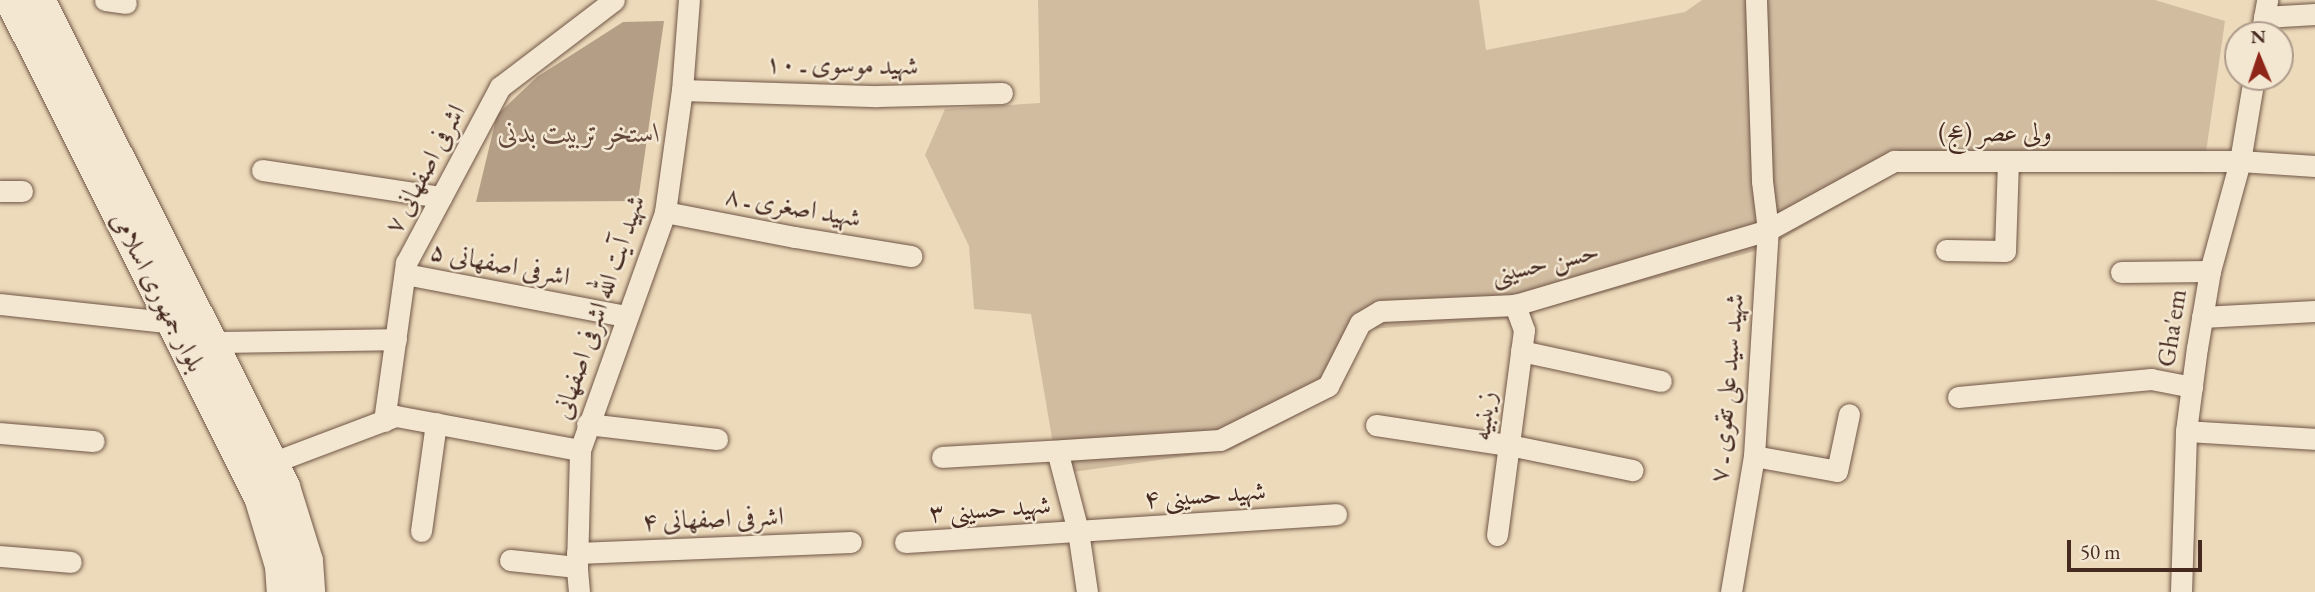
<!DOCTYPE html>
<meta charset="utf-8">
<style>
body{margin:0}
#map{position:relative;width:2315px;height:592px;overflow:hidden;background:#eddaba;font-family:"EB Garamond",Amiri,serif}
div>[style]{position:absolute}
[style*='--x']{left:calc(var(--x)*1px);top:calc(var(--y)*1px);width:calc(var(--w)*1px);rotate:calc(var(--a)*1deg)}
.green>*{inset:0;background:#d1bca0}
.water>*{inset:0;background:#b49e86}
.roads{filter:drop-shadow(0 0 2px #705646) drop-shadow(0 0 2px #705646)}
.minor>*{height:21px;margin:-10.5px;padding:0 10.5px;transform-origin:10.5px;border-radius:10.5px;background:#f3e7d2}
.secondary>*{height:30px;margin:-15px;padding:0 15px;transform-origin:15px;border-radius:15px;background:#f3e7d2}
span{translate:-50% -50%;white-space:nowrap;text-align:center;line-height:1.15;-webkit-text-stroke:5px #f3e7d2;paint-order:stroke}
.street-label{font-size:26px;color:#462a20}
.water-label{font-size:28px;color:#62473a;font-style:italic}
.north{position:absolute;left:2224px;top:21px;width:70px;height:70px;box-sizing:border-box;background:#f3e7d2;border:2px solid #ae9b8b;border-radius:50%;rotate:358deg;font-size:19px;font-weight:700;line-height:28px;text-align:center;color:#462a20}
.north::after{content:'';display:block;margin:auto;width:24px;height:32px;background:#8f2418;clip-path:polygon(50% 0,100% 100%,50% 72%,0 100%)}
.scale{position:absolute;left:2067px;top:540px;width:135px;height:32px;box-sizing:border-box;border:4px solid #462a20;border-top:0;padding-left:9px;font-size:21px;line-height:24px;white-space:nowrap;color:#462a20;-webkit-text-stroke:5px #f3e7d2;paint-order:stroke}
</style>
<div id="map">
<div class="green">
<div style="clip-path:polygon(1038px 0,1479px 0,1486px 50px,1685px 12px,1702px 0,2155px 0,2225px 21px,2203px 173px,1902px 170px,1766px 248px,1508px 319px,1369px 329px,1335px 395px,1231px 450px,1058px 474px,1031px 314px,974px 309px,969px 246px,925px 155px,945px 109px,1040px 103px)"></div>
</div>
<div class="water">
<div style="clip-path:polygon(664px 21px,638px 201px,476px 202px,497px 115px,537px 77px,623px 22px)"></div>
</div>
<div class="roads">
<div class="minor">
<div style="--x:105;--y:0;--w:21;--a:8"></div>
<div style="--x:2264;--y:17;--w:51;--a:-3.4"></div>
<div style="--x:2261;--y:35;--w:36;--a:-80"></div>
<div style="--x:682;--y:90;--w:196;--a:1.8"></div>
<div style="--x:878;--y:96;--w:124;--a:-1.4"></div>
<div style="--x:262;--y:170;--w:181;--a:8.6"></div>
<div style="--x:0;--y:191;--w:22;--a:0"></div>
<div style="--x:665;--y:212;--w:132;--a:10.9"></div>
<div style="--x:795;--y:237;--w:118;--a:9.3"></div>
<div style="--x:1946;--y:250;--w:59;--a:1"></div>
<div style="--x:2005;--y:251;--w:90;--a:-88.1"></div>
<div style="--x:2121;--y:272;--w:89;--a:-0.6"></div>
<div style="--x:405;--y:274;--w:225;--a:10.8"></div>
<div style="--x:0;--y:304;--w:175;--a:6.2"></div>
<div style="--x:2202;--y:317;--w:113;--a:-3"></div>
<div style="--x:215;--y:342;--w:181;--a:-0.9"></div>
<div style="--x:1521;--y:351;--w:143;--a:12.1"></div>
<div style="--x:1958;--y:397;--w:194;--a:-5.3"></div>
<div style="--x:2151;--y:379;--w:42;--a:11"></div>
<div style="--x:384;--y:421;--w:160;--a:-82.1"></div>
<div style="--x:406;--y:263;--w:200;--a:-61.9"></div>
<div style="--x:500;--y:87;--w:143;--a:-37.3"></div>
<div style="--x:587;--y:424;--w:131;--a:6.6"></div>
<div style="--x:1376;--y:425;--w:134;--a:8.6"></div>
<div style="--x:1509;--y:445;--w:126;--a:11.5"></div>
<div style="--x:2186;--y:431;--w:129;--a:3.5"></div>
<div style="--x:0;--y:433;--w:94;--a:4.9"></div>
<div style="--x:1754;--y:456;--w:84;--a:10.2"></div>
<div style="--x:1837;--y:471;--w:58;--a:-78.1"></div>
<div style="--x:942;--y:457;--w:122;--a:-3.3"></div>
<div style="--x:274;--y:462;--w:130;--a:-20.7"></div>
<div style="--x:396;--y:416;--w:187;--a:10.5"></div>
<div style="--x:421;--y:531;--w:109;--a:-82.1"></div>
<div style="--x:1497;--y:535;--w:207;--a:-82.5"></div>
<div style="--x:1524;--y:330;--w:27;--a:-110"></div>
<div style="--x:905;--y:542;--w:432;--a:-3.7"></div>
<div style="--x:577;--y:553;--w:274;--a:-2.3"></div>
<div style="--x:0;--y:556;--w:71;--a:4.8"></div>
<div style="--x:510;--y:560;--w:67;--a:6"></div>
<div style="--x:579;--y:592;--w:25;--a:-95"></div>
<div style="--x:577;--y:567;--w:117;--a:-88.5"></div>
<div style="--x:580;--y:450;--w:253;--a:-70.3"></div>
<div style="--x:665;--y:212;--w:123;--a:-82.1"></div>
<div style="--x:682;--y:90;--w:90;--a:-85.6"></div>
<div style="--x:1087;--y:592;--w:62;--a:-98.4"></div>
<div style="--x:1078;--y:531;--w:75;--a:-104.6"></div>
<div style="--x:1059;--y:458;--w:9;--a:-58"></div>
<div style="--x:1064;--y:450;--w:156;--a:-3.7"></div>
<div style="--x:1220;--y:440;--w:121;--a:-26.6"></div>
<div style="--x:1328;--y:386;--w:71;--a:-63.1"></div>
<div style="--x:1360;--y:323;--w:23;--a:-31"></div>
<div style="--x:1380;--y:311;--w:135;--a:-2.5"></div>
<div style="--x:1515;--y:305;--w:264;--a:-16.5"></div>
<div style="--x:1768;--y:230;--w:144;--a:-28.7"></div>
<div style="--x:1894;--y:161;--w:346;--a:0"></div>
<div style="--x:2240;--y:161;--w:75;--a:3.8"></div>
<div style="--x:1731;--y:592;--w:138;--a:-80.4"></div>
<div style="--x:1754;--y:456;--w:226;--a:-86.5"></div>
<div style="--x:1768;--y:230;--w:49;--a:-97"></div>
<div style="--x:1762;--y:181;--w:181;--a:-91.9"></div>
<div style="--x:2181;--y:592;--w:161;--a:-88.2"></div>
<div style="--x:2186;--y:431;--w:84;--a:-82.5"></div>
<div style="--x:2197;--y:348;--w:78;--a:-80.4"></div>
<div style="--x:2210;--y:271;--w:114;--a:-74.7"></div>
<div style="--x:2240;--y:161;--w:85;--a:-80.5"></div>
</div>
<div class="secondary">
<div style="--x:10;--y:0;--w:556;--a:63.39"></div>
<div style="--x:259;--y:497;--w:72;--a:73.1"></div>
<div style="--x:280;--y:566;--w:26;--a:86"></div>
<div style="--x:40;--y:0;--w:545;--a:63.29"></div>
<div style="--x:285;--y:487;--w:77;--a:72.7"></div>
<div style="--x:308;--y:561;--w:31;--a:86"></div>
</div>
</div>
<div class="street-label">
<span style="left:842px;top:65px;rotate:1deg">شهید موسوی ـ ۱۰</span>
<span style="left:1995px;top:133px">ولی عصر (عج)</span>
<span style="left:425px;top:169px;rotate:-62deg">اشرفی اصفهانی ۷</span>
<span style="left:793px;top:207px;rotate:10deg">شهید اصغری ـ ۸</span>
<span style="left:1545px;top:263px;rotate:-13deg">حسن حسینی</span>
<span style="left:500px;top:264px;rotate:11deg">اشرفی اصفهانی ۵</span>
<span style="left:158px;top:292px;rotate:63deg">بلوار جمهوری اسلامی</span>
<span style="left:599px;top:307px;rotate:-71deg">شهید آیت الله اشرفی اصفهانی</span>
<span style="left:2172px;top:328px;rotate:-81deg">Gha'em</span>
<span style="left:1727px;top:388px;rotate:-85deg">شهید سید علی تقوی ـ ۷</span>
<span style="left:1484px;top:416px;rotate:-83deg">زینبیه</span>
<span style="left:1205px;top:495px;rotate:-4deg">شهید حسینی ۴</span>
<span style="left:990px;top:509px;rotate:-4deg">شهید حسینی ۳</span>
<span style="left:713px;top:519px;rotate:-2deg">اشرفی اصفهانی ۴</span>
</div>
<div class="water-label">
<span style="left:579px;top:132px">استخر تربیت بدنی</span>
</div>
<div class="north">N</div>
<div class="scale">50 m</div>
</div>
